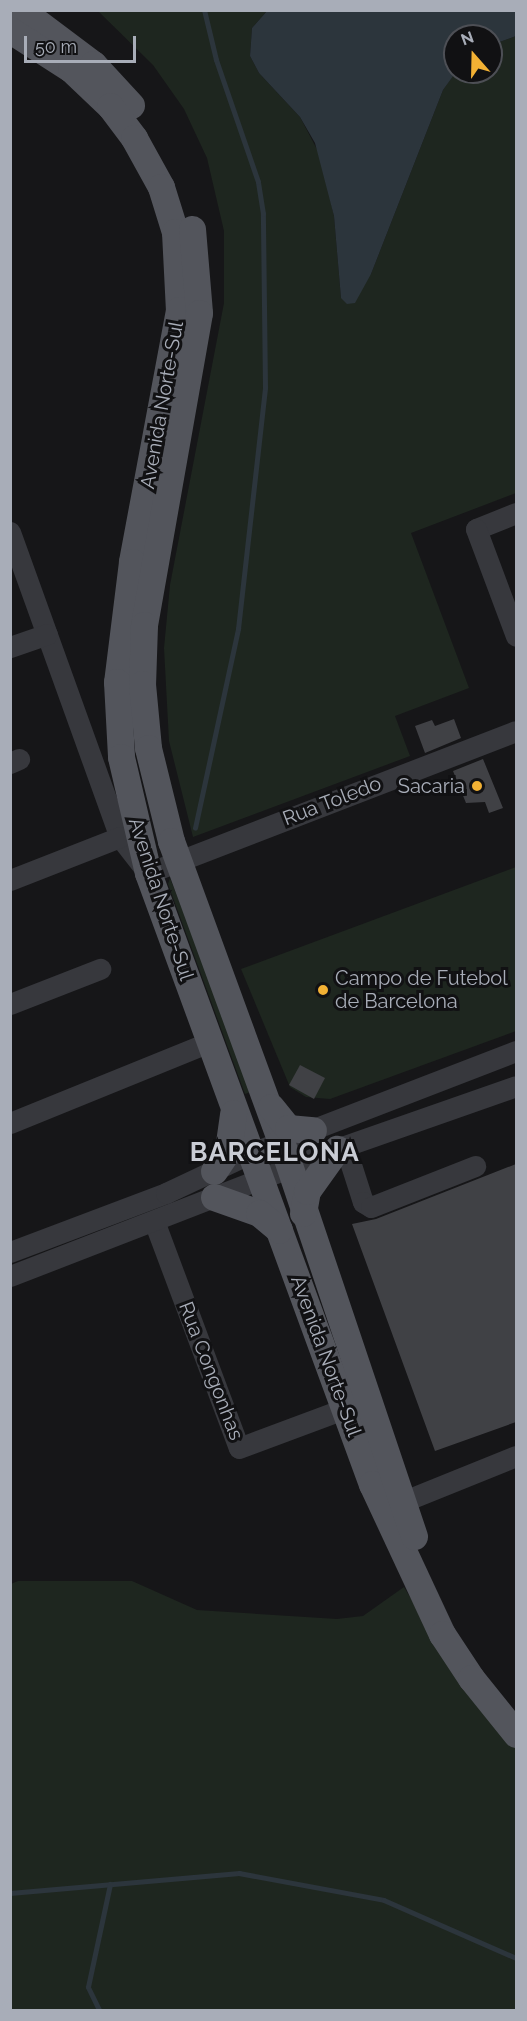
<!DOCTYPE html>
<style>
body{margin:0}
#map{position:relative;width:527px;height:2021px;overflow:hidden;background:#161618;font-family:Raleway,sans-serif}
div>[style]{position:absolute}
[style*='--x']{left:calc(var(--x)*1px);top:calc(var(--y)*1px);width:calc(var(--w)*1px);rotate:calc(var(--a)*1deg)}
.green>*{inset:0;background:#1e261f}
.water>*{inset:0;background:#2c353c}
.stream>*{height:4.5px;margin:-2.25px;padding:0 2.25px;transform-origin:2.25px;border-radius:2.25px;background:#2c353c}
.building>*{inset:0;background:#404145}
.minor>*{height:21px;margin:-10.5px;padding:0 10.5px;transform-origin:10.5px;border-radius:10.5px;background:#37383d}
.major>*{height:27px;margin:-13.5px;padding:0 13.5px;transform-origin:13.5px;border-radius:13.5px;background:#53555c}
.dots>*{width:16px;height:16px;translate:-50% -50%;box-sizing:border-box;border:3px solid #111113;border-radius:50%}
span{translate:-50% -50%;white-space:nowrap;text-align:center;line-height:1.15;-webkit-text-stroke:6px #111113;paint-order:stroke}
.street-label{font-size:20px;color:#a8adb8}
.poi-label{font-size:20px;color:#a8adb8}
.right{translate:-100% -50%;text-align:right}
.left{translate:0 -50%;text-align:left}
.district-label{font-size:26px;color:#c9ccd4;font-weight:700;letter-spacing:1.5px}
.frame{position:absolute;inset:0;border:12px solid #a8adb8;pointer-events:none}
.north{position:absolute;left:443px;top:24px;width:60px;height:60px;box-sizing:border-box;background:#111113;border:2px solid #4d4f55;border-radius:50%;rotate:340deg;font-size:16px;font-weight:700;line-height:24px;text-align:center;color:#a8adb8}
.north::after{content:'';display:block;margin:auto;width:21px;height:27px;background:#f2b134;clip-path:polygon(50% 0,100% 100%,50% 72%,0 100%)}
.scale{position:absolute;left:24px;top:36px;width:112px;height:27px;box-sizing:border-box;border:3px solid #a8adb8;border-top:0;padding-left:8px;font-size:18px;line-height:21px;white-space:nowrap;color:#a8adb8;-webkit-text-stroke:4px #111113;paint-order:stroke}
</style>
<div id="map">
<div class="green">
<div style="clip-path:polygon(98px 11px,267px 11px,252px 28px,250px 56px,259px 73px,300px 117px,321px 157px,334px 216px,341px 298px,371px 274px,443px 90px,452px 77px,456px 72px,491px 72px,491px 45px,516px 36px,516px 493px,411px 533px,469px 688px,395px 716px,410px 756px,193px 837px,169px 741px,164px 648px,170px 585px,224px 303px,224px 231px,207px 158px,184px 109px,153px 65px)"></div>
<div style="clip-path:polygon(516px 867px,516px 1031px,330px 1099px,306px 1097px,290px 1087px,241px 969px)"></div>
<div style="clip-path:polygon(170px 878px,254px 1091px,245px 1094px,168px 884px)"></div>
<div style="clip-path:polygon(18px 1581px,132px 1581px,197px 1610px,337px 1619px,363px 1616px,404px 1587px,462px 1687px,516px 1748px,516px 2010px,11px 2010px,11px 1584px)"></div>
</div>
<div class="water">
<div style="clip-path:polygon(267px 11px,516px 11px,516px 36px,491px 45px,491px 36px,455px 36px,456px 72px,443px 90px,371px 274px,355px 303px,347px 304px,341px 298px,334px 216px,315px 143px,300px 117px,259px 73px,250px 56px,252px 28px)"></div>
</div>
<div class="stream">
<div style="--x:195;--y:828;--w:204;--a:-77.8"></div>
<div style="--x:238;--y:629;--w:243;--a:-83.6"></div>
<div style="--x:265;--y:388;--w:174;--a:-90.7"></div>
<div style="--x:263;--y:214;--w:32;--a:-99"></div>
<div style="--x:258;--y:182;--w:129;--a:-109"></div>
<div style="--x:216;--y:60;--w:51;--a:-103.5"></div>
<div style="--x:10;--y:1893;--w:230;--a:-5"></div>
<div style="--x:239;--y:1873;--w:147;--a:10.5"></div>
<div style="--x:384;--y:1900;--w:144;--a:23.7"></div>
<div style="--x:99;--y:2010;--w:25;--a:-116"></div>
<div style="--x:88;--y:1987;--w:105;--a:-77.9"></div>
</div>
<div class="building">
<div style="clip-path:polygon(454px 719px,461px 738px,425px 753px,415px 726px,432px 720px,435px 726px)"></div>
<div style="clip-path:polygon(483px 759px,503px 808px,489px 813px,485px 802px,466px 803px,453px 771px)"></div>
<div style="clip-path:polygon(300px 1065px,325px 1078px,314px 1099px,289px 1085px)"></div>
<div style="clip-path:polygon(516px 1164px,516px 1422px,435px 1451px,352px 1224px,376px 1219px)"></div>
</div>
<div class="minor">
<div style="--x:516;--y:513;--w:43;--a:158.2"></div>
<div style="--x:476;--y:529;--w:114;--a:69.5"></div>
<div style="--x:10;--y:532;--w:324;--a:70.2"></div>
<div style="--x:120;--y:837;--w:46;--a:52.1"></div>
<div style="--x:148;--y:873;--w:394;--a:-21.1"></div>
<div style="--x:10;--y:647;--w:39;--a:-19"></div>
<div style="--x:10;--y:763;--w:10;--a:-24"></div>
<div style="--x:10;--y:880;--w:118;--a:-21.4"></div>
<div style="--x:10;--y:1004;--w:97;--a:-21.3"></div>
<div style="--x:10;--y:1123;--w:215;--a:-22.1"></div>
<div style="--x:345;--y:1146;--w:59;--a:72.2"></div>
<div style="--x:363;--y:1202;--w:9;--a:32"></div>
<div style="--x:371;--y:1207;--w:112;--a:-21.5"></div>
<div style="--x:154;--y:1221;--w:242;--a:69.5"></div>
<div style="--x:239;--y:1448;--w:114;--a:-20.5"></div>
<div style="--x:10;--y:1252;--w:167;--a:-20.7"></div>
<div style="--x:166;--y:1193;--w:92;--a:-25.2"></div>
<div style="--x:249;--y:1154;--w:286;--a:-21.1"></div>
<div style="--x:10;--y:1276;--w:359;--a:-21.2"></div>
<div style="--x:345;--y:1146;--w:181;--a:-19.3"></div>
<div style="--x:390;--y:1500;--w:12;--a:9"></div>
<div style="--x:402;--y:1502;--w:123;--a:-22"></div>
</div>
<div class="major">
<div style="--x:21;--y:10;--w:90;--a:36.9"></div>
<div style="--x:93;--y:64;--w:56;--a:47.2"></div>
<div style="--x:10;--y:30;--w:72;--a:32.6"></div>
<div style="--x:71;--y:69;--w:54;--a:43.5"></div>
<div style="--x:110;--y:106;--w:40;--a:53"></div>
<div style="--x:134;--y:138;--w:56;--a:61.1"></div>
<div style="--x:161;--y:187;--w:47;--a:72.7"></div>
<div style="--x:175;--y:232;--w:78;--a:87.1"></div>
<div style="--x:179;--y:310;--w:256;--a:100.6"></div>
<div style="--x:132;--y:562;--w:121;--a:97.1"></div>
<div style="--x:117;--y:682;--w:75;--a:86.9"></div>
<div style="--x:121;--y:757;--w:119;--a:76.9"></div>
<div style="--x:148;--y:873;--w:651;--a:69.87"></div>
<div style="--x:372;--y:1484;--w:166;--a:65"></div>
<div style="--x:442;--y:1634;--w:53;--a:56.6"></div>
<div style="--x:471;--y:1678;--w:72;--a:51.2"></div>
<div style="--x:192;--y:229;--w:84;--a:85.2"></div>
<div style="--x:199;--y:313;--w:317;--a:100"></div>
<div style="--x:144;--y:625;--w:59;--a:91.9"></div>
<div style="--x:142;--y:684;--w:64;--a:84.6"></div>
<div style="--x:148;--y:748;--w:96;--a:76.1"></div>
<div style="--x:171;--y:841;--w:320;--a:69.9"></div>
<div style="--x:281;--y:1141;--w:417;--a:71.4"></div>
<div style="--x:271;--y:1107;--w:27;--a:51"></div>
<div style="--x:288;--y:1128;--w:25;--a:5"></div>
<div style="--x:214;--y:1171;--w:25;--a:-56"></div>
<div style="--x:228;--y:1150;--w:37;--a:-82"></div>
<div style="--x:214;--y:1197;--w:48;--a:19.6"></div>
<div style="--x:259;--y:1213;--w:26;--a:40"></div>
<div style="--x:303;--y:1213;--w:22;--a:-80"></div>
<div style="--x:307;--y:1191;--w:52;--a:-54.5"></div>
</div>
<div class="dots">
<div style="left:477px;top:786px;background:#f2b134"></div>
<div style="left:323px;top:990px;background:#f2b134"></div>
</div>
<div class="street-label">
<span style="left:162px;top:405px;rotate:-80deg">Avenida Norte-Sul</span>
<span style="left:332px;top:801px;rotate:-21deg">Rua Toledo</span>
<span style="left:161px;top:899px;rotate:72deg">Avenida Norte-Sul</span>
<span style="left:326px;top:1356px;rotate:70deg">Avenida Norte-Sul</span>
<span style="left:211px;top:1371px;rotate:69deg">Rua Congonhas</span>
</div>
<div class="poi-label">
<span class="right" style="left:465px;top:786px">Sacaria</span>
<span class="left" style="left:335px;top:990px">Campo de Futebol<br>de Barcelona</span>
</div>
<div class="district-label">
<span style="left:275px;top:1153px">BARCELONA</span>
</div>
<div class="frame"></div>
<div class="north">N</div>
<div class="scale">50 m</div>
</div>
